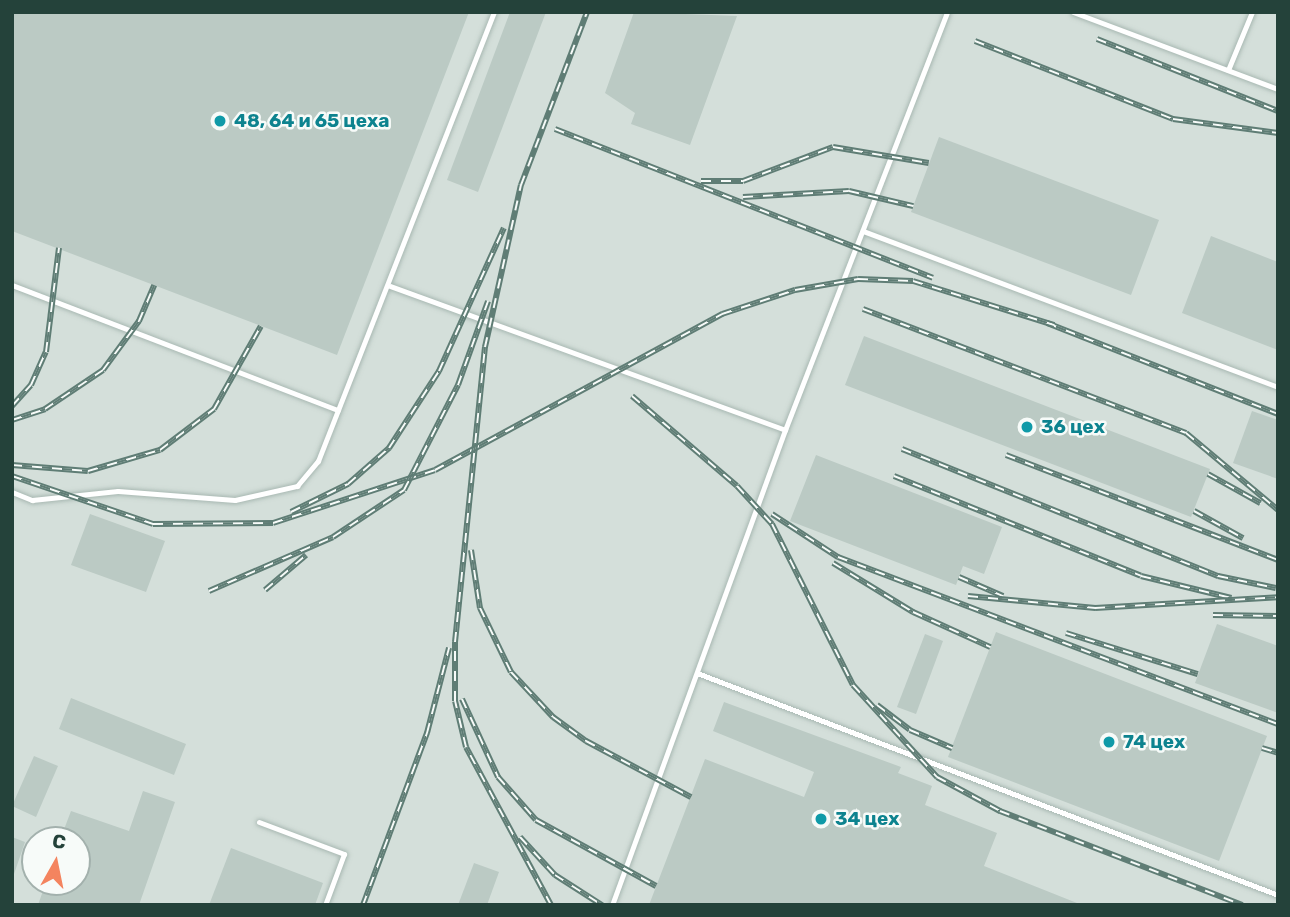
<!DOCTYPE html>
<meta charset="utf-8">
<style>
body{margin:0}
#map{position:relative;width:1290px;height:917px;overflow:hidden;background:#e6efeb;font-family:Rubik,sans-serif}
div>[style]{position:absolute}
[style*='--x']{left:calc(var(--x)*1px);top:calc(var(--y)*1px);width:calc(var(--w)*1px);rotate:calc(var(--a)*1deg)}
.built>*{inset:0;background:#d4dfda}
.building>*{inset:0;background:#bbcac4}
.roads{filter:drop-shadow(0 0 2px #a8b8b2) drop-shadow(0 0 2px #a8b8b2)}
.lane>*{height:5px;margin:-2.5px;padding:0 2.5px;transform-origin:2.5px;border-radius:2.5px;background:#fff}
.rail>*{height:6px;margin-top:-3px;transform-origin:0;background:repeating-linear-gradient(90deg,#f7fbf9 0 10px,#5f7d75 0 20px);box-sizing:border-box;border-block:2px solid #5f7d75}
.dots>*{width:19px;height:19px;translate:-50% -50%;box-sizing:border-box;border:4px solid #f7fbf9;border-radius:50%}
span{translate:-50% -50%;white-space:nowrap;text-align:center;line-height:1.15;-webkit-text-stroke:5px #f7fbf9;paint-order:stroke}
.culture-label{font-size:19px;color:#0d838f;font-weight:700}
.left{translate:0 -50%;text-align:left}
.frame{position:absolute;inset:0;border:14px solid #24423a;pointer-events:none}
.north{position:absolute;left:21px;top:826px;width:70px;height:70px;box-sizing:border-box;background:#f7fbf9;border:2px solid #a3b1ad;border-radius:50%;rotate:9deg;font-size:19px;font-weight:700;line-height:28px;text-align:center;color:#24423a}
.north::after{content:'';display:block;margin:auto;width:24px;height:32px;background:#f4845f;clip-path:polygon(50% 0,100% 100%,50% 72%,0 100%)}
</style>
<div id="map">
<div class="built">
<div style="clip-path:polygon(evenodd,12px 12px,1278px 12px,1278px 905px,12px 905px,12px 12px,35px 840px,77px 840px,77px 882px,35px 882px,35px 840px)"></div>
</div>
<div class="building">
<div style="clip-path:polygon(12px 12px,469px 12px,337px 355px,12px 231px)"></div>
<div style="clip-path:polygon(510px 12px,546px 12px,478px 192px,447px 180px)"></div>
<div style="clip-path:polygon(634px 12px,737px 16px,690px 145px,631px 124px,635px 113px,605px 93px)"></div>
<div style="clip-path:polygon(939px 137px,1159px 220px,1131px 295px,911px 212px)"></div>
<div style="clip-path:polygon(1211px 236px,1278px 262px,1278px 350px,1182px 313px)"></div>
<div style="clip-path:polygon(864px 336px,1210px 469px,1191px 517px,845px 385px)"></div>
<div style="clip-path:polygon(1252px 411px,1278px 420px,1278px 479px,1233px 463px)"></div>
<div style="clip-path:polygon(816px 455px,1002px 527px,984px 574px,963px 566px,956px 585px,790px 521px)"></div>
<div style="clip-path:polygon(90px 514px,165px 541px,146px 592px,71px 565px)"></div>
<div style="clip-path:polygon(1217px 624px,1278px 646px,1278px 713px,1195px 683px)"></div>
<div style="clip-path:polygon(996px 632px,1267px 736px,1219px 861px,948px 757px)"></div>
<div style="clip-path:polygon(925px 634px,943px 641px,916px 714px,897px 707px)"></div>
<div style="clip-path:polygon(71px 698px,186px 744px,174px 775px,59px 729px)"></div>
<div style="clip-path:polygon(724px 702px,901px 767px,898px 773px,932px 786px,925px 805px,997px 833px,984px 866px,1082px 905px,649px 905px,705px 759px,804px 797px,814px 772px,713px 731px)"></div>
<div style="clip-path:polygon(34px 756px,58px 766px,36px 817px,12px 806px)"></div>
<div style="clip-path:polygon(143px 791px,175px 802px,139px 905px,38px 905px,46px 882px,77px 882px,77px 840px,60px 840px,71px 811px,129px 831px)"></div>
<div style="clip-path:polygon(12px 837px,25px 842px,14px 874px,12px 874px)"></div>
<div style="clip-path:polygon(231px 848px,323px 883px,315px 905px,209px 905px)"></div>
<div style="clip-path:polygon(474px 863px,499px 872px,487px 905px,458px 905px)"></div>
</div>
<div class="roads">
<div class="lane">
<div style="--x:1073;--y:12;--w:219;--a:20.6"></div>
<div style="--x:1228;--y:70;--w:63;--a:-67.5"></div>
<div style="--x:863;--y:231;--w:443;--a:20.6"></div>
<div style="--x:12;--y:285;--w:349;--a:21"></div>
<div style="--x:390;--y:286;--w:420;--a:20"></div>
<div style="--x:12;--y:492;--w:22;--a:22"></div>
<div style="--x:32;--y:500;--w:86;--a:-6"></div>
<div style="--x:118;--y:491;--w:117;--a:4.4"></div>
<div style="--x:235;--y:500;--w:64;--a:-12.7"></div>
<div style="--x:297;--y:486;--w:33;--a:-50"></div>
<div style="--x:318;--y:461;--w:482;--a:-68.6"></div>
<div style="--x:697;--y:673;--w:622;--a:20.91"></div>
<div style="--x:259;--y:822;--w:91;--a:20.6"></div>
<div style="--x:344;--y:854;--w:54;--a:110.4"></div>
<div style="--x:612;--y:905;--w:506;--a:-69.99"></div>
<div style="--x:785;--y:430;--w:448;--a:-68.8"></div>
</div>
</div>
<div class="rail">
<div style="--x:1097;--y:39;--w:195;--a:21.7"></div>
<div style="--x:975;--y:41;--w:213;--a:21.5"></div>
<div style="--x:1173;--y:119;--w:106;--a:7.6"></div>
<div style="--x:555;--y:129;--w:406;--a:21.5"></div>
<div style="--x:701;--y:181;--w:42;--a:0"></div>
<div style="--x:743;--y:181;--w:96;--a:-20.7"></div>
<div style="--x:833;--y:147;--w:97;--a:9.5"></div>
<div style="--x:743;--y:197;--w:106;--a:-3.2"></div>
<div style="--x:849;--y:191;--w:66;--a:13.2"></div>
<div style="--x:863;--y:309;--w:346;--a:21"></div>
<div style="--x:1186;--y:433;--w:120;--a:39.9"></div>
<div style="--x:1047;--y:323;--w:248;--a:21.5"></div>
<div style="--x:632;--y:396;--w:138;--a:40.6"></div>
<div style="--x:737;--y:486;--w:52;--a:47.4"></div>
<div style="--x:772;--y:524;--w:180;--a:63.3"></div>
<div style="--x:853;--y:685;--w:125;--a:47.6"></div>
<div style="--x:937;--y:777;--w:72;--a:28.4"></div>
<div style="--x:1000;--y:811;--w:260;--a:21.2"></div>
<div style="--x:12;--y:406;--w:28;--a:-48"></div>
<div style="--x:31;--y:385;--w:36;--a:-66"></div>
<div style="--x:46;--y:352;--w:105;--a:-82.9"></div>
<div style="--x:12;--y:420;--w:35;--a:-18"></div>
<div style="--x:45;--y:409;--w:70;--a:-33.9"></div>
<div style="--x:103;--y:370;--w:61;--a:-53.7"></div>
<div style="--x:139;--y:321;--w:39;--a:-67"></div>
<div style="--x:902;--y:449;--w:341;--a:21.9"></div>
<div style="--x:1218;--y:576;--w:59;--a:11.7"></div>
<div style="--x:1006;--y:455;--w:292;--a:21.1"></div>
<div style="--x:12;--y:465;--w:76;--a:4.5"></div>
<div style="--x:88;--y:471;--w:75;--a:-16.3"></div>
<div style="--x:160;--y:450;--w:68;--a:-37.2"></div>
<div style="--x:214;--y:409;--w:95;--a:-60.5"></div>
<div style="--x:1208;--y:474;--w:60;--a:29.1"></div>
<div style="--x:12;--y:476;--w:149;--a:18.8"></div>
<div style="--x:153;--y:524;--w:120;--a:-0.5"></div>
<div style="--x:273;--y:523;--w:170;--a:-18.1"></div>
<div style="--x:435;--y:470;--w:327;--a:-28.5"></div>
<div style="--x:722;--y:314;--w:77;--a:-18.2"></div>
<div style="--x:795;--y:290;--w:64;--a:-9.9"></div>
<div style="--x:858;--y:279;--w:55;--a:2.1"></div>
<div style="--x:913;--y:281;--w:148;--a:17.3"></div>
<div style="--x:894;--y:476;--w:266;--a:22"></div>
<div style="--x:1141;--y:576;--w:93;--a:13.7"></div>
<div style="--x:1194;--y:511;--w:56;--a:28.9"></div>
<div style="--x:291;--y:512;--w:64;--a:-26.2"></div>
<div style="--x:348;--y:484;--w:55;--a:-41.3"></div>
<div style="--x:389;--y:448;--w:92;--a:-57"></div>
<div style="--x:439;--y:371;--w:157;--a:-65.6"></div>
<div style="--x:772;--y:514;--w:79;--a:33.1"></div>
<div style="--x:838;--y:557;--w:471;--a:20.8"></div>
<div style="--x:471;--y:550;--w:59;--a:81.2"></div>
<div style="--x:480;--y:608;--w:71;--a:64.2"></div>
<div style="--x:511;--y:672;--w:62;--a:47"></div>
<div style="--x:553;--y:717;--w:41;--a:36"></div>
<div style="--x:586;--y:741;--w:119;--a:28.1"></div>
<div style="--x:833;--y:563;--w:94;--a:31.5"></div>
<div style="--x:913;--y:612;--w:85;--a:24.4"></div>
<div style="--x:959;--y:577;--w:48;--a:23.4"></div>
<div style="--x:265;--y:590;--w:54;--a:-40.5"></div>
<div style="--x:209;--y:591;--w:135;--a:-23.5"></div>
<div style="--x:333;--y:537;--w:85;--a:-33.5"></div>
<div style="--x:404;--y:490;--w:118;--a:-62.8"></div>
<div style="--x:458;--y:385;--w:89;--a:-70.3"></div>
<div style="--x:968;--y:596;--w:128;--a:5.4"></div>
<div style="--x:1095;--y:608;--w:183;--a:-3.4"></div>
<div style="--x:1213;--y:615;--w:65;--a:0.9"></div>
<div style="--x:1066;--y:633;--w:138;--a:17.3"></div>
<div style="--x:462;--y:699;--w:86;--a:65.2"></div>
<div style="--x:498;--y:777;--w:57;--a:48.5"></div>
<div style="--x:536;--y:820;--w:137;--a:28.8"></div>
<div style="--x:877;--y:705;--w:41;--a:37.1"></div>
<div style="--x:910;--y:730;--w:46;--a:23.2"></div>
<div style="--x:1262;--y:748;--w:17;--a:17"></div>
<div style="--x:520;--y:837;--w:52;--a:47.4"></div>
<div style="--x:555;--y:875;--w:56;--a:32.6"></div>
<div style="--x:363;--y:905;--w:184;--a:-69.6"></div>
<div style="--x:427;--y:733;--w:88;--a:-75.5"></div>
<div style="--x:551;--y:905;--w:179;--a:-118.3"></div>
<div style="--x:466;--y:747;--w:47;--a:-103.4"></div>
<div style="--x:455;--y:701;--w:59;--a:-90"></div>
<div style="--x:455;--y:642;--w:297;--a:-84.2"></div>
<div style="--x:485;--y:347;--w:166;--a:-77.5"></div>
<div style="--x:521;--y:185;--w:185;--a:-69.1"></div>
</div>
<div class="dots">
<div style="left:220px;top:121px;background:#0f9aa8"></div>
<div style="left:1027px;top:427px;background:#0f9aa8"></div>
<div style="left:1109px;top:742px;background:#0f9aa8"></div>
<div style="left:821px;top:819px;background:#0f9aa8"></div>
</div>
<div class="culture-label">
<span class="left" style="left:234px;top:121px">48, 64 и 65 цеха</span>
<span class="left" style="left:1041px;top:427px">36 цех</span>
<span class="left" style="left:1123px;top:742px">74 цех</span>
<span class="left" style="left:835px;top:819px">34 цех</span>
</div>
<div class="frame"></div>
<div class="north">С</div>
</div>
